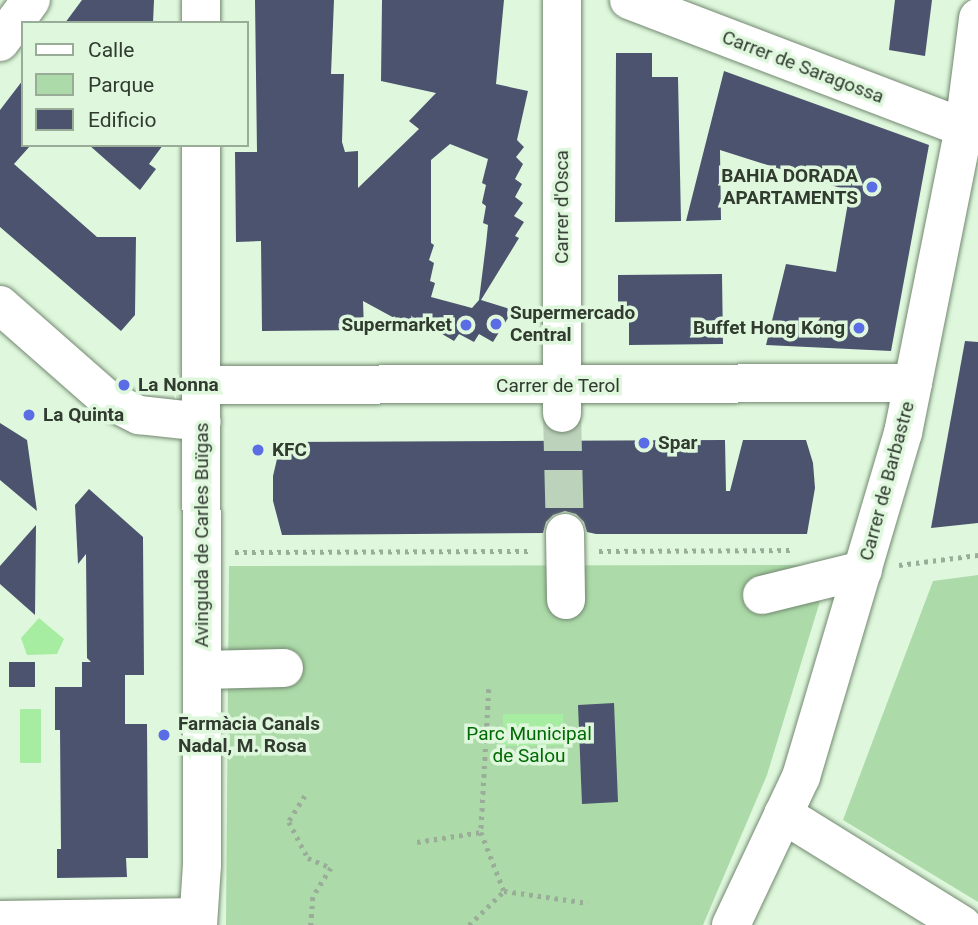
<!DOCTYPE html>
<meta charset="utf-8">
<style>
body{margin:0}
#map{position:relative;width:978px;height:925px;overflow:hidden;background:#dff8dd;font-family:Roboto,sans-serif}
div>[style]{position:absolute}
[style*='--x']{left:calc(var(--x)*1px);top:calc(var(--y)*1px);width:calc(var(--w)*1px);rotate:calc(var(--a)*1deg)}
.green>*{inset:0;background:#acdaa8}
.water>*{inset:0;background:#a6eca1}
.building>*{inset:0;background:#4c536e}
.minor-tunnel>*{height:38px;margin-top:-19px;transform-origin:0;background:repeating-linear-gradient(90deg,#bcd2ba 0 38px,transparent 0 57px)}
.path>*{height:4.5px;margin-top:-2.25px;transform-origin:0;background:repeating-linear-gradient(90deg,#9aad98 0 3.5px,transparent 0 8.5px)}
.roads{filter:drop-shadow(0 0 2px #728870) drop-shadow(0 0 2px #728870)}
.minor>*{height:38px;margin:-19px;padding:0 19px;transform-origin:19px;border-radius:19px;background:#fff}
.dots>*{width:19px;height:19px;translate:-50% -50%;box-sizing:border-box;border:4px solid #dff8dd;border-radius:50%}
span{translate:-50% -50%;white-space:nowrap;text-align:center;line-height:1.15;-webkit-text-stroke:7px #dff8dd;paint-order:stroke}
.street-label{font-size:19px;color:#313b30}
.poi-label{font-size:19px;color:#313b30;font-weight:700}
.right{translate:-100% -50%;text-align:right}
.left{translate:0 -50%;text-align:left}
.park-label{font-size:19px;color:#006a04}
.legend{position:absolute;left:21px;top:21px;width:228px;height:126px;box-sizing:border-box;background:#dff8dd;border:2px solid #99ac98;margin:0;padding:9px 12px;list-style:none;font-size:21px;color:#313b30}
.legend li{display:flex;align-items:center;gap:14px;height:35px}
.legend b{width:35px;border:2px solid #99ac98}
</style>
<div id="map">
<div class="green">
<div style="clip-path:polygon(831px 565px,767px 775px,703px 925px,226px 925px,229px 566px)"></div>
<div style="clip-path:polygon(978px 575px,978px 902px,843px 820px,933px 581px)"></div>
</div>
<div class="water">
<div style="clip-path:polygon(39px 618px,64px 639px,57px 654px,27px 655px,21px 638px)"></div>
<div style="clip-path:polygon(20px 709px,41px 709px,41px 763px,20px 763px)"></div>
<div style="clip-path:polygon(503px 714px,563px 714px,564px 745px,503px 746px)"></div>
</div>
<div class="building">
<div style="clip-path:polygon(82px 0,154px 0,153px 23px,65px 23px)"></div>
<div style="clip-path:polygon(evenodd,255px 0,334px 0,331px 74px,344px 74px,342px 142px,345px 152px,358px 151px,358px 188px,419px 129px,409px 121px,436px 93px,381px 81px,382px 0,504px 0,496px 84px,528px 91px,517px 140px,524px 147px,516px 157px,523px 164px,515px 179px,522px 184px,515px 197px,523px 203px,514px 216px,524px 222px,515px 236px,519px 238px,481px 300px,513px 310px,493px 342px,479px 334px,474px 342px,459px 334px,454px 341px,425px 324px,420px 332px,363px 301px,364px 330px,262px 331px,261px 241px,236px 242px,235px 152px,257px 152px,255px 0,450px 144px,488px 159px,482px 183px,486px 185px,482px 203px,486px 206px,483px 223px,488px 225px,486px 244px,479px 300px,472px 308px,431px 297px,435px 283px,430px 281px,434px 263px,429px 260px,434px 245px,431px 243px,431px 160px,450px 144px)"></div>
<div style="clip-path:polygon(895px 0,932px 0,925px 56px,889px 50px)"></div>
<div style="clip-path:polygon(616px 53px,652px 53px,652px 77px,678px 77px,681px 221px,615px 222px)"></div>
<div style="clip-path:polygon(724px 71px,929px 145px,891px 351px,766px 345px,786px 264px,836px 272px,850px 191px,720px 150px,721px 220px,686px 221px)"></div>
<div style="clip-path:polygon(23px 80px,23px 145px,30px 146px,14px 164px,97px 237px,136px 237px,135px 315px,121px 331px,0 227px,0 110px)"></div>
<div style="clip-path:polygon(89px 145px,163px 145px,149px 164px,156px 169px,140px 190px)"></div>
<div style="clip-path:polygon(722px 274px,723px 344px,629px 345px,629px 311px,618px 311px,618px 275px)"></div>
<div style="clip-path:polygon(965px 341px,978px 342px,978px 523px,931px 528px)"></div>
<div style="clip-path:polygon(0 423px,27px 440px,37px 511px,0 480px)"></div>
<div style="clip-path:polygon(725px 440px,726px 491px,730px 491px,743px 440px,806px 440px,813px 463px,815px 488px,807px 534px,596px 534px,587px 532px,584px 522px,576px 514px,565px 511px,553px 515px,546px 522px,543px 533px,282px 535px,273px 501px,273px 476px,281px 442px)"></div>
<div style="clip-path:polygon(89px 489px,143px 537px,144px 675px,125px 675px,125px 724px,147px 724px,148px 858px,126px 858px,127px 877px,57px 878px,57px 849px,61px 849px,60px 730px,55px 730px,55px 687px,82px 687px,82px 662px,91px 662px,87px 658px,86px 554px,78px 564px,75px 505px)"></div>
<div style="clip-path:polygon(36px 525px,35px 615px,0 584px,0 566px)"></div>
<div style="clip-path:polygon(9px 662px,35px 662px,35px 687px,9px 687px)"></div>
<div style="clip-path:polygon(614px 703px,618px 802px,582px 804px,578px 705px)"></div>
</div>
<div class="minor-tunnel">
<div style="--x:562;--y:413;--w:120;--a:88.6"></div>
</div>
<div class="path">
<div style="--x:599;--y:551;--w:191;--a:-0.3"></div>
<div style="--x:235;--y:552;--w:296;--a:-0.2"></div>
<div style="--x:899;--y:565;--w:80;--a:-7.2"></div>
<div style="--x:489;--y:689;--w:143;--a:93.2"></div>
<div style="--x:481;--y:832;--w:63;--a:68.7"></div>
<div style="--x:504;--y:891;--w:85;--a:8.1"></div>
<div style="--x:305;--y:796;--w:31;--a:122"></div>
<div style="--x:289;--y:822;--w:41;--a:62.2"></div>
<div style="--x:308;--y:858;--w:25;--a:23"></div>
<div style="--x:331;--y:868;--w:34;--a:122"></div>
<div style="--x:313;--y:897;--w:28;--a:94"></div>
<div style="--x:417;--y:842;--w:65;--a:-8.9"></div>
<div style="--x:469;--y:925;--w:49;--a:-44.2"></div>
</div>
<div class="roads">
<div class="minor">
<div style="--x:201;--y:0;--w:23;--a:90"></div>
<div style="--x:562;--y:0;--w:413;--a:90"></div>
<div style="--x:629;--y:0;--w:373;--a:20.9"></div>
<div style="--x:0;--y:42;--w:52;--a:-53.6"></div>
<div style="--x:0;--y:305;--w:142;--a:41.3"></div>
<div style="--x:107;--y:399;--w:36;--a:27"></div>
<div style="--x:139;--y:415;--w:63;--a:6.3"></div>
<div style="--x:202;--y:385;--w:711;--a:-0.16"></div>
<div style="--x:565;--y:533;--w:67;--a:89.1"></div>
<div style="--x:762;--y:595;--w:104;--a:-13.9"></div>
<div style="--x:202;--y:670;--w:82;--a:-1.4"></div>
<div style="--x:783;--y:814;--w:211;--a:31.8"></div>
<div style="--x:0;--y:920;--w:198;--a:-0.9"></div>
<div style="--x:198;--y:925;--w:60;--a:-86.2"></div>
<div style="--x:202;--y:865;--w:720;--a:-90.08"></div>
<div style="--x:731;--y:925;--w:164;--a:-64.7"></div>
<div style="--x:801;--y:777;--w:359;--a:-73.5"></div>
<div style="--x:903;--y:433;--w:311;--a:-78.7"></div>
<div style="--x:964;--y:128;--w:111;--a:-82.7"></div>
</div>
</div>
<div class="dots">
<div style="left:872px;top:187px;background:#5b6de4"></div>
<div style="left:496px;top:324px;background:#5b6de4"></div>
<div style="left:466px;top:325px;background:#5b6de4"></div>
<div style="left:859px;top:328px;background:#5b6de4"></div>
<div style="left:124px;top:385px;background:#5b6de4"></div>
<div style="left:29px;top:415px;background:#5b6de4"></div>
<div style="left:644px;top:443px;background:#5b6de4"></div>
<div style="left:258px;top:450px;background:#5b6de4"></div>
<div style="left:164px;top:735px;background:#5b6de4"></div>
</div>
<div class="street-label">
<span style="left:803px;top:67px;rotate:21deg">Carrer de Saragossa</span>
<span style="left:562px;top:207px;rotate:-90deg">Carrer d'Osca</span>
<span style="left:558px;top:386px">Carrer de Terol</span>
<span style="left:887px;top:481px;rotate:-75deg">Carrer de Barbastre</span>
<span style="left:202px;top:535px;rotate:-90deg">Avinguda de Carles Buïgas</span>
</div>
<div class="poi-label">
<span class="right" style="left:858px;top:187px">BAHIA DORADA<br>APARTAMENTS</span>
<span class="left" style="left:510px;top:324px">Supermercado<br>Central</span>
<span class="right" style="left:452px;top:325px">Supermarket</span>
<span class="right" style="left:845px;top:328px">Buffet Hong Kong</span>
<span class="left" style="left:138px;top:385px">La Nonna</span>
<span class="left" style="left:43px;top:415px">La Quinta</span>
<span class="left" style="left:658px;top:443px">Spar</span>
<span class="left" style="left:272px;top:450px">KFC</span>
<span class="left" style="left:178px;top:735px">Farmàcia Canals<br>Nadal, M. Rosa</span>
</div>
<div class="park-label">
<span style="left:529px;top:745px">Parc Municipal<br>de Salou</span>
</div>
<ul class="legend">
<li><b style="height:9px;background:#fff"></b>Calle</li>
<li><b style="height:19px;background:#acdaa8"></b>Parque</li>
<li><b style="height:19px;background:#4c536e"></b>Edificio</li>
</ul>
</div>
